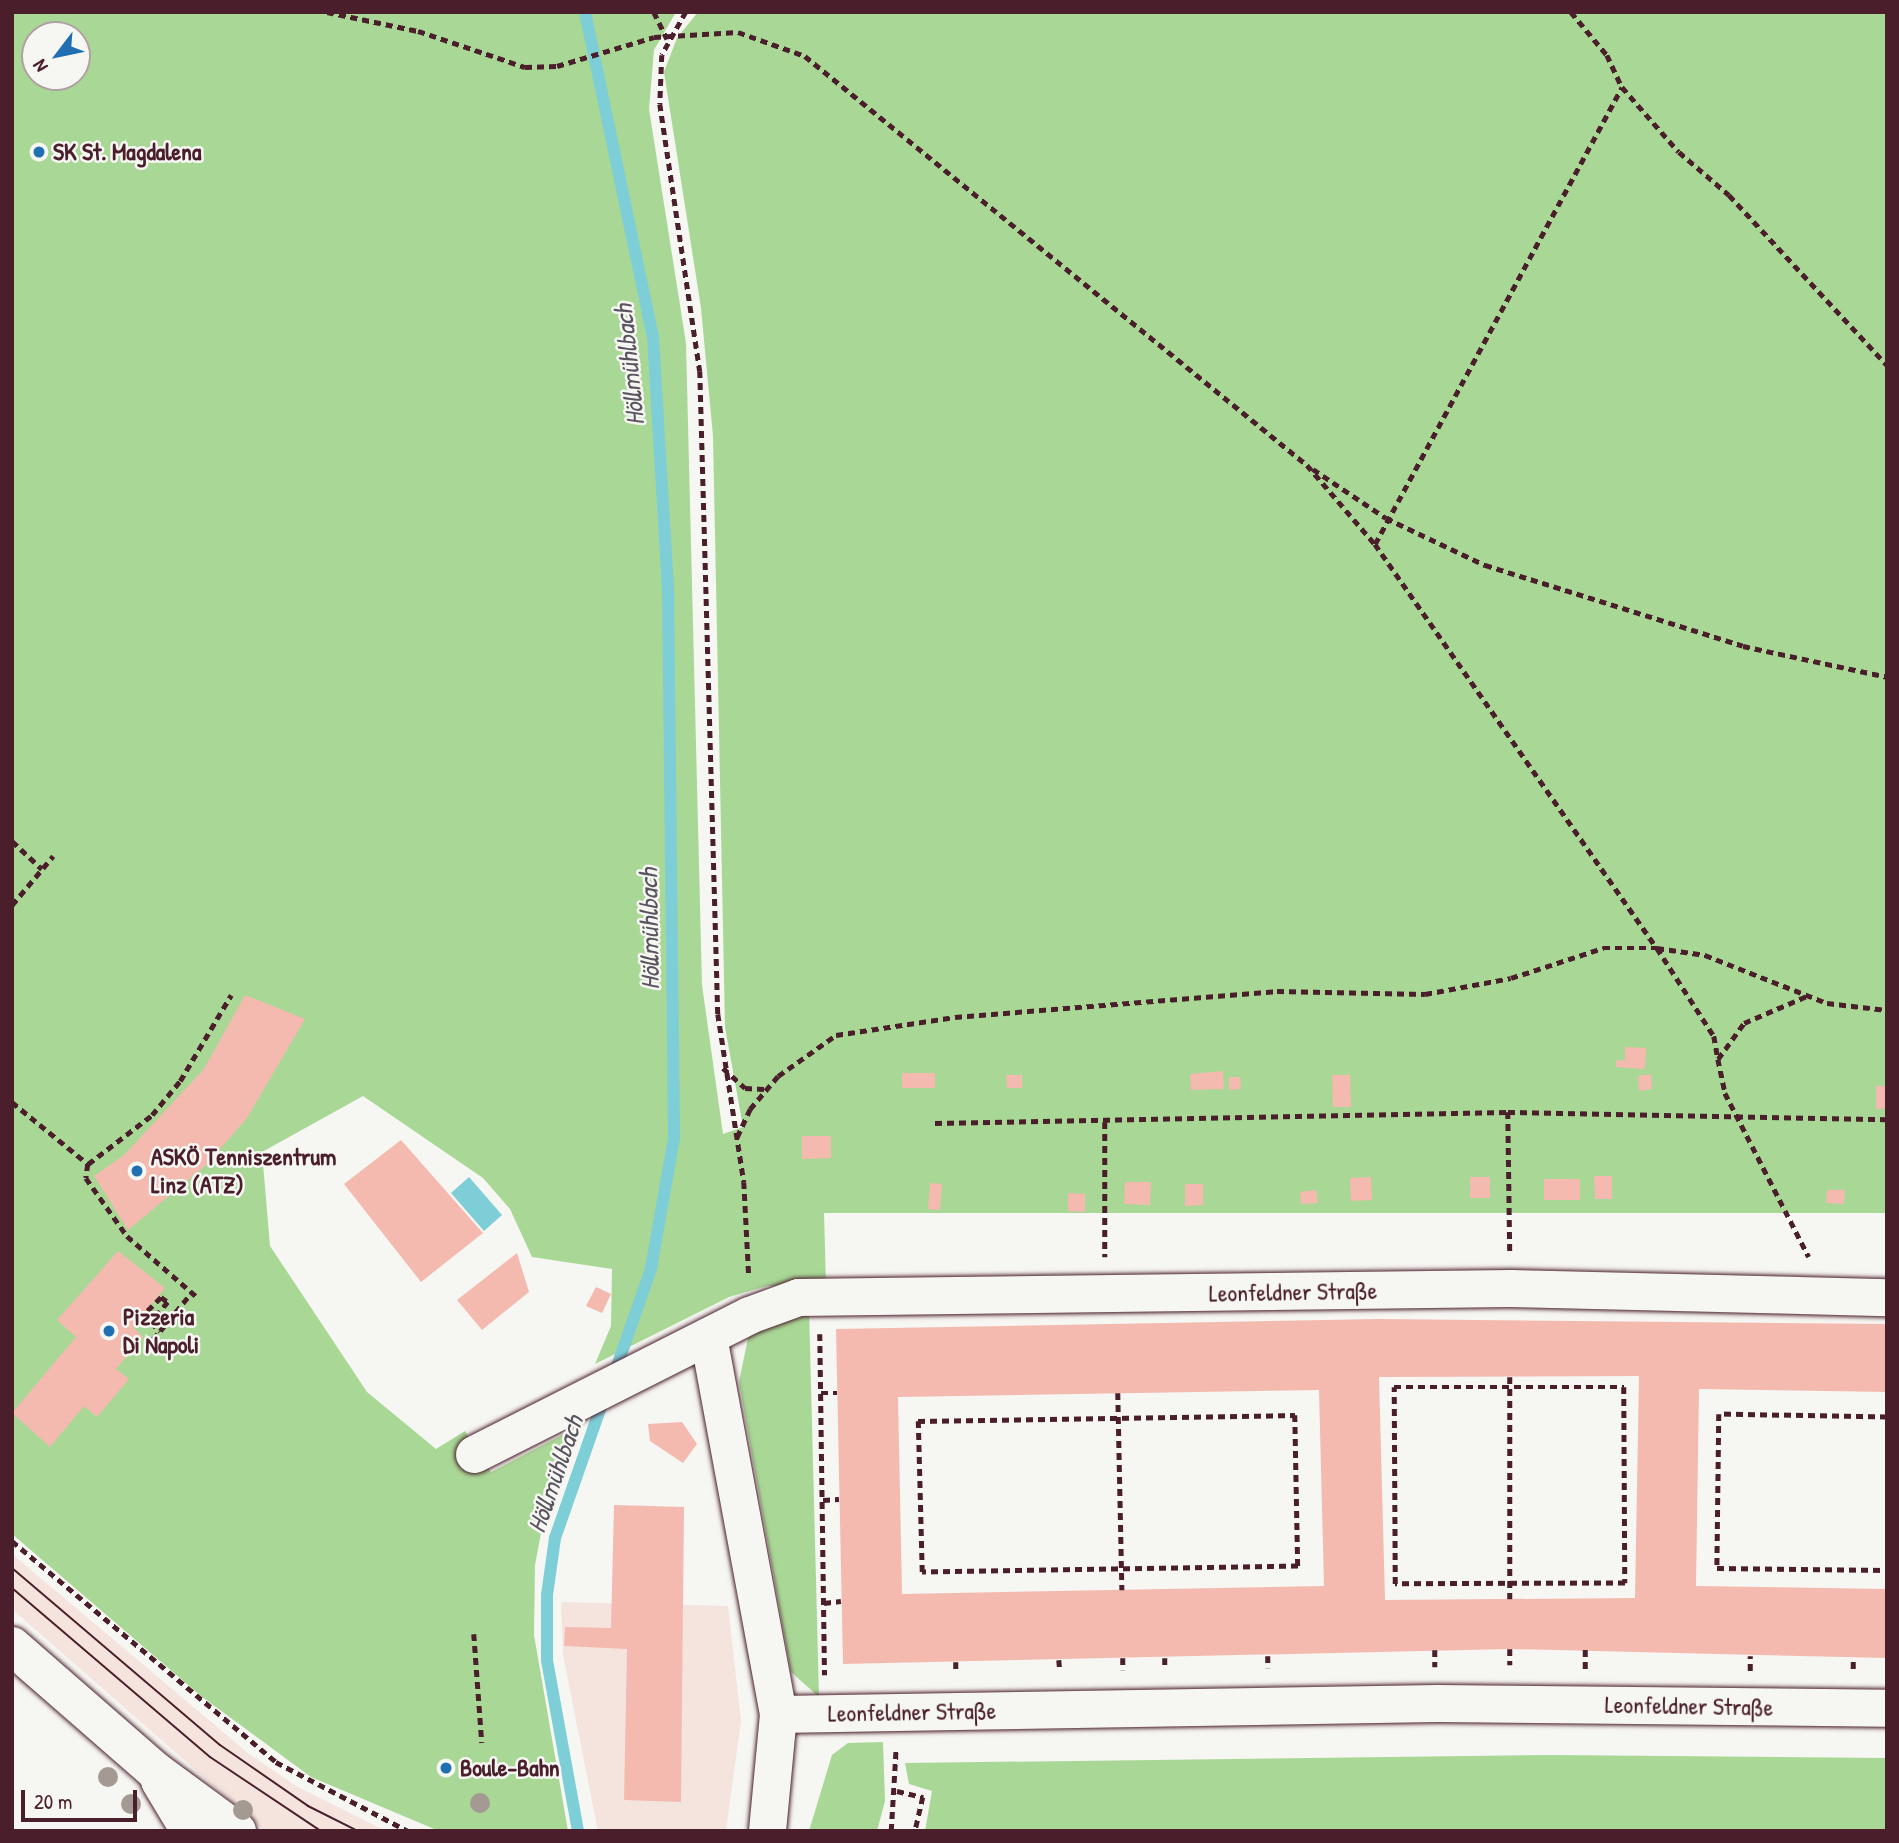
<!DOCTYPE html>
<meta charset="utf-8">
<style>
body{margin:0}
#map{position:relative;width:1899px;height:1843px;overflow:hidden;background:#f6f6f2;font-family:"Patrick Hand",sans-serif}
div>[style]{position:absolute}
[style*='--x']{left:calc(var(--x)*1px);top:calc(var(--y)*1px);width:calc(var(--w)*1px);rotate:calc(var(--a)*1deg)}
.built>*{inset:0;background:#f5e4de}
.green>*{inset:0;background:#a9d796}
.water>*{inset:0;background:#7dced7}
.stream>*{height:12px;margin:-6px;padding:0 6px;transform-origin:6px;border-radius:6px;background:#7dced7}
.building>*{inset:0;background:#f4baaf}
.path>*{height:4.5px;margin-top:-2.25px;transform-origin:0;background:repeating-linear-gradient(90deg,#4a1f2b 0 7px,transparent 0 12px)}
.roads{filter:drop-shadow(0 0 2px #4a1f2b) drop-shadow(0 0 2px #4a1f2b)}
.minor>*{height:37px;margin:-18.5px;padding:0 18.5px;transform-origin:18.5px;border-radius:18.5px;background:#f6f6f2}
.tertiary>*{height:38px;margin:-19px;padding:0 19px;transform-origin:19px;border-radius:19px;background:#f6f6f2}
.tram>*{height:2px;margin:-1px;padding:0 1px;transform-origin:1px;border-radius:1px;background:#4a1f2b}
.trees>*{width:20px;height:20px;margin:-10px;border-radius:50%;background:#a59993}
.dots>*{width:19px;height:19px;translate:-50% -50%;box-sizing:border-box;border:4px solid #f6f6f2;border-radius:50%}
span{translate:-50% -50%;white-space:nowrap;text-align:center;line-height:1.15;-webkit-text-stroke:5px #f6f6f2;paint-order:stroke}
.poi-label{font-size:24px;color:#4a1f2b;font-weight:700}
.left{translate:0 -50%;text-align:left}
.street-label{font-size:24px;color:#4a1f2b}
.water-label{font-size:26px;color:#59545f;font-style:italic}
.frame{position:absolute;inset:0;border:14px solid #4a1f2b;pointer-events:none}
.north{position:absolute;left:21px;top:21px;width:70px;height:70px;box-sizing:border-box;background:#f6f6f2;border:2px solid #b1a0a2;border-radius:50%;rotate:238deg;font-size:19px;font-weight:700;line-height:28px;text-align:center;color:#4a1f2b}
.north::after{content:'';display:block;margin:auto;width:24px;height:32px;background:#1f6fb2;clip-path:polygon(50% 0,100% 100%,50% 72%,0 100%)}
.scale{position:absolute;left:21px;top:1790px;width:116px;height:32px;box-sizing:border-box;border:4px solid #4a1f2b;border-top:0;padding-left:9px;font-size:21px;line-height:24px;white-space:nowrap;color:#4a1f2b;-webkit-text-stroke:5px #f6f6f2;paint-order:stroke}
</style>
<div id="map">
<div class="built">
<div style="clip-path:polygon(12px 1554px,248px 1753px,296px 1786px,386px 1831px,265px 1831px,12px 1609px)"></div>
<div style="clip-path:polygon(561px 1602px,728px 1606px,741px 1721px,726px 1831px,598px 1831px,563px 1655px)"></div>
</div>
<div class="green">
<div style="clip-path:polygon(evenodd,12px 12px,676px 12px,654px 50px,649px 109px,686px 343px,702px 985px,723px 1134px,743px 1127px,725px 1027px,713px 436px,701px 308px,664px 72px,677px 38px,698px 12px,1887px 12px,1887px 1213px,824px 1213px,826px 1285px,767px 1286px,729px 1297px,595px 1364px,611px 1326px,612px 1269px,532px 1257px,510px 1209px,483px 1178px,363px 1096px,262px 1152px,270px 1246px,367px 1392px,436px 1449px,465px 1431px,491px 1472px,570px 1431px,547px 1501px,535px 1565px,534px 1635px,568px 1831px,439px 1831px,311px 1777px,201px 1696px,12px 1534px,12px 12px,35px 35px,77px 35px,77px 77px,35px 77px,35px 35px)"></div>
<div style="clip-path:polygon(809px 1307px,819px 1697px,791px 1672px,739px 1382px,748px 1338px,765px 1319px)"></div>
<div style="clip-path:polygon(883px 1742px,885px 1801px,877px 1831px,809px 1831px,832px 1755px,848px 1743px)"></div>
<div style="clip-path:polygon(1552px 1755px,1887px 1758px,1887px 1831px,925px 1831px,932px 1791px,909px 1784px,905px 1763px)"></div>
</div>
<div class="water">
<div style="clip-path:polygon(469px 1177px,502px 1215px,484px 1231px,451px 1193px)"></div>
</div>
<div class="stream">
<div style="--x:585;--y:12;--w:332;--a:78.2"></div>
<div style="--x:653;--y:337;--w:251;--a:86.6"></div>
<div style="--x:668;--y:588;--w:550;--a:89.37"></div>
<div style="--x:674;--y:1138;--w:133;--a:100"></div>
<div style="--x:651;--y:1269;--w:109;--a:109.3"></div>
<div style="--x:578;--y:1831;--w:173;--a:-100.3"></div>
<div style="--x:547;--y:1661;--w:66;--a:-90"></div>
<div style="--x:547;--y:1595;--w:58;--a:-82"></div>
<div style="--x:555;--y:1538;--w:148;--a:-70.7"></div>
</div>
<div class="building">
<div style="clip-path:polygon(245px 995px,305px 1019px,247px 1118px,206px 1165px,128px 1230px,94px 1176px,124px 1155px,204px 1069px)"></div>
<div style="clip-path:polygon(1625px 1047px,1646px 1048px,1645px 1069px,1616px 1067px,1616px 1060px,1625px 1061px)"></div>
<div style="clip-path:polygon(1223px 1071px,1224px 1089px,1191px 1090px,1190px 1074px)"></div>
<div style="clip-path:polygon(902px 1073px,935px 1073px,935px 1088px,902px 1088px)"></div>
<div style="clip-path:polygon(1651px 1074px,1652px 1089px,1639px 1091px,1638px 1076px)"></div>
<div style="clip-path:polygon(1006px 1075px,1022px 1075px,1022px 1088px,1007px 1088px)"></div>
<div style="clip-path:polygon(1332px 1075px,1350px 1075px,1351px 1107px,1333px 1107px)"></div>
<div style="clip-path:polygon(1229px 1077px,1240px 1077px,1241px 1089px,1229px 1090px)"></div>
<div style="clip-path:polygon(1876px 1086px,1887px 1086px,1887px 1108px,1876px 1109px)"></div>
<div style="clip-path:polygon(802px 1136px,831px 1136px,831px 1158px,802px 1159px)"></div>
<div style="clip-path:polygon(401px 1140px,483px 1233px,421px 1282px,344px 1184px)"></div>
<div style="clip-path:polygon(1594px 1176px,1612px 1176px,1612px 1199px,1595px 1199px)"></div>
<div style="clip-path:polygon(1371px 1177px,1372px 1200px,1351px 1201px,1350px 1178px)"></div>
<div style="clip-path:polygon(1470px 1177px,1490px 1177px,1490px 1198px,1470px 1198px)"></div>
<div style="clip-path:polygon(1544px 1179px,1580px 1179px,1580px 1200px,1544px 1200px)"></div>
<div style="clip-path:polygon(1125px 1182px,1151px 1182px,1150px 1205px,1124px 1204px)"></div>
<div style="clip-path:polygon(930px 1183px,942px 1184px,940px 1210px,928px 1209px)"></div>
<div style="clip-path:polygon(1185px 1184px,1203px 1184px,1203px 1205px,1185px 1206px)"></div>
<div style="clip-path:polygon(1316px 1190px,1318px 1203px,1301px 1204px,1300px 1192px)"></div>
<div style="clip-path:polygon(1827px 1190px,1845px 1190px,1844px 1204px,1826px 1203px)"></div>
<div style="clip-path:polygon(1068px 1193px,1085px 1194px,1085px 1212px,1068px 1211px)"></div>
<div style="clip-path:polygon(118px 1251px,165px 1288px,133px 1327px,143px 1337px,116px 1369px,129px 1379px,97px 1417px,84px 1406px,50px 1447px,12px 1413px,76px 1337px,57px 1320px)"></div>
<div style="clip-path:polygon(517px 1253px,529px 1292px,482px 1330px,457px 1300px)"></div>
<div style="clip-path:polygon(596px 1287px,611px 1294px,602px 1313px,586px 1306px)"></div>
<div style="clip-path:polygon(evenodd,1378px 1319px,1887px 1324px,1887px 1392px,1699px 1389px,1696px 1586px,1887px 1589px,1887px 1658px,1510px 1649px,843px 1664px,836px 1329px,1378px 1319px,1639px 1376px,1635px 1598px,1385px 1600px,1379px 1377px,1639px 1376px,1378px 1319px,1319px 1390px,1324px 1586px,902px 1594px,898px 1397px,1319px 1390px)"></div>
<div style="clip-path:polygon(682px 1422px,697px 1444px,683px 1463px,650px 1441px,648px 1424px)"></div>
<div style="clip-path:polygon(614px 1505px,684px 1507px,681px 1802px,624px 1800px,627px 1649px,564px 1646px,565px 1627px,611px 1628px)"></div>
</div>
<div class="path">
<div style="--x:327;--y:12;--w:93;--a:11.8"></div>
<div style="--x:418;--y:31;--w:113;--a:18.6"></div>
<div style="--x:525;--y:67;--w:32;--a:-2"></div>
<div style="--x:557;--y:66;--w:101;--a:-16.6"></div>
<div style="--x:654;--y:37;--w:84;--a:-3.4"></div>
<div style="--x:738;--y:32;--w:71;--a:19.7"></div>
<div style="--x:805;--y:56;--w:648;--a:39.17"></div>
<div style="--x:1307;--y:465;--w:104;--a:49.3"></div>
<div style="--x:1375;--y:544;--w:493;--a:55.1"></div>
<div style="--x:1657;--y:948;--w:49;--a:8.3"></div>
<div style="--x:1705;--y:955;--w:131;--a:21.5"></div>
<div style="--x:1827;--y:1003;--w:60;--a:6.7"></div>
<div style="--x:654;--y:12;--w:30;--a:64"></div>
<div style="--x:686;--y:12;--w:49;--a:119.2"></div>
<div style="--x:662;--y:55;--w:49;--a:92.3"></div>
<div style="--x:660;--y:104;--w:270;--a:81.5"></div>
<div style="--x:700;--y:371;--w:643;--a:88.4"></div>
<div style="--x:718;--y:1014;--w:170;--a:81.2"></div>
<div style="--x:744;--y:1182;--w:94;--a:87"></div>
<div style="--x:1571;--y:12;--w:56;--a:50.1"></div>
<div style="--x:1607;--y:55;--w:35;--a:65"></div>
<div style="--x:1622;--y:87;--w:86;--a:48.8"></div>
<div style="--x:1679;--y:152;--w:66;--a:40.7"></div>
<div style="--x:1729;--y:195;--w:232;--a:47.1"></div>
<div style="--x:1313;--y:469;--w:88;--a:33.9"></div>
<div style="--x:1386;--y:518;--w:110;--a:25.4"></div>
<div style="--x:1485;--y:565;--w:270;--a:17.4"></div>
<div style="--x:1743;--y:646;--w:147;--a:12.1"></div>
<div style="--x:1375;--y:544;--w:519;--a:-61.61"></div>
<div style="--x:12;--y:841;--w:41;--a:43"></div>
<div style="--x:12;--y:905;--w:64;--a:-50.1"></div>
<div style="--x:1718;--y:1059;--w:35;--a:78"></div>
<div style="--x:1725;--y:1093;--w:184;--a:62.9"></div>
<div style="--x:723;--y:1068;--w:30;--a:42"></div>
<div style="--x:745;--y:1088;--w:21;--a:3"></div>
<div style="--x:12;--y:1102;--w:98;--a:39.2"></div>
<div style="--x:88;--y:1164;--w:81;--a:-37.4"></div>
<div style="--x:152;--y:1115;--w:44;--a:-50.5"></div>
<div style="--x:180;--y:1081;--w:100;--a:-59.3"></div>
<div style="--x:1508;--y:1112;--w:139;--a:89.2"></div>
<div style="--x:1105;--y:1122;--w:135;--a:90"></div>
<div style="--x:935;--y:1123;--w:573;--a:-1.1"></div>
<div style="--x:1508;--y:1112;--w:379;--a:1.1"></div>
<div style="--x:737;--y:1137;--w:31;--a:-65"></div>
<div style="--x:750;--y:1109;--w:43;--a:-49.7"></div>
<div style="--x:778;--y:1076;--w:71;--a:-35.3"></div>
<div style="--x:836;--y:1035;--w:120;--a:-8.6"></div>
<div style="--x:955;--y:1017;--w:323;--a:-4.6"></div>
<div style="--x:1277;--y:991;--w:148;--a:1.2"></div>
<div style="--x:1425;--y:994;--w:87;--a:-10.5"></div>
<div style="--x:1511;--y:978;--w:97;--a:-18.1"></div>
<div style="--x:1603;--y:948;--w:54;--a:0"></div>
<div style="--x:1657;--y:948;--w:105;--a:57.1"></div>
<div style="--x:1714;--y:1036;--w:23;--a:80"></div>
<div style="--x:1718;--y:1059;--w:44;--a:-54.2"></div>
<div style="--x:1744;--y:1023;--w:69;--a:-23.2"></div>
<div style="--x:88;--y:1164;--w:14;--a:98"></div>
<div style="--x:86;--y:1178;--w:71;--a:54.7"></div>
<div style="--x:127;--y:1236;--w:94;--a:41.1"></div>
<div style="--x:139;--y:1319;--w:31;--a:-45"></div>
<div style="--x:161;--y:1297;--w:9;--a:36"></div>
<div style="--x:168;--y:1302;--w:26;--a:130"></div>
<div style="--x:151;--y:1322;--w:13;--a:45"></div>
<div style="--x:160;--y:1331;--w:50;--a:-50.6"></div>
<div style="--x:820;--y:1334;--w:341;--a:89.2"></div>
<div style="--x:153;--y:1339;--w:11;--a:-49"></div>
<div style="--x:1510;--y:1377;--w:222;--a:90"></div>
<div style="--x:1394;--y:1387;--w:230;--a:0"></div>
<div style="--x:1624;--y:1387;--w:196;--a:89.7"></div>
<div style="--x:1625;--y:1583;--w:230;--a:179.8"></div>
<div style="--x:1395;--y:1584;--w:197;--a:-90.3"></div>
<div style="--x:821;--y:1393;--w:16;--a:0"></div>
<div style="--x:1118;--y:1393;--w:197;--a:88.8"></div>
<div style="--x:1295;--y:1415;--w:151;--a:88.9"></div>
<div style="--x:1298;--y:1566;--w:376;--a:179.1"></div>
<div style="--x:922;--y:1572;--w:151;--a:-91.5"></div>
<div style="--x:918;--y:1421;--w:377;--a:-0.9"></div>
<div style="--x:1887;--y:1417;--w:168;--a:-179"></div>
<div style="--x:1719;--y:1414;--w:154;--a:90.7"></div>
<div style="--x:1717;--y:1568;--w:170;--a:0.7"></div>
<div style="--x:823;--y:1500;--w:16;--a:-4"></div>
<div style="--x:12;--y:1541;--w:344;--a:39.9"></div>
<div style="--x:276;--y:1762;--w:149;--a:27.6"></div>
<div style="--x:824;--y:1603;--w:17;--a:-7"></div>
<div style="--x:474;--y:1634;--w:109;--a:85.8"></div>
<div style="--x:1510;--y:1649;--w:16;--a:90"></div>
<div style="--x:1435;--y:1650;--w:17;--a:90"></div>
<div style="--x:1268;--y:1656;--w:12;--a:90"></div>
<div style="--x:1123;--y:1658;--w:12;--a:90"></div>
<div style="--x:1165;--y:1658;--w:11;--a:90"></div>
<div style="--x:1059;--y:1660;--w:11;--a:85"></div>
<div style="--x:956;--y:1662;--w:11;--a:90"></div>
<div style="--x:1585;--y:1669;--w:20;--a:-90"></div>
<div style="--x:1853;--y:1669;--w:11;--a:-90"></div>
<div style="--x:1750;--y:1671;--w:15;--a:-90"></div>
<div style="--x:897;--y:1791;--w:27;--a:13"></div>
<div style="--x:923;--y:1797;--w:35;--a:103"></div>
<div style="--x:891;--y:1831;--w:83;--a:-86.6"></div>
</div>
<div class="roads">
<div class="minor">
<div style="--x:708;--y:1336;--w:384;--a:79.5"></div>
<div style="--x:778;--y:1714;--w:118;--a:95.4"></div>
<div style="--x:474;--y:1454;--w:308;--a:-26.8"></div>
<div style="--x:749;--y:1315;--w:52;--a:-20.2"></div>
<div style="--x:798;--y:1297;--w:712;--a:-0.72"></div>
<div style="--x:1510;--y:1288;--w:377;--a:1.4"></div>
<div style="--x:778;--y:1714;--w:659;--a:-0.96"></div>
<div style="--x:1437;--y:1703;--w:450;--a:0.6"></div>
</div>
<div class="tertiary">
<div style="--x:12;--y:1646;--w:189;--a:41.1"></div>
<div style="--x:154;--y:1770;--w:103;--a:36.3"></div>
<div style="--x:160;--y:1781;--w:58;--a:59"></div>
</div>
</div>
<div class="tram">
<div style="--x:12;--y:1568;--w:273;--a:40.4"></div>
<div style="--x:220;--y:1745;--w:107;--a:34.7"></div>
<div style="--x:308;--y:1806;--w:56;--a:26.6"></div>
<div style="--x:12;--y:1588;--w:260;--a:40.5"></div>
<div style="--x:210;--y:1757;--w:133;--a:33.7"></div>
</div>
<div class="trees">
<div style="left:108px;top:1777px"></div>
<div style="left:480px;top:1803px"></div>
<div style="left:131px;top:1804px"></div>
<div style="left:243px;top:1810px"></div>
</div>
<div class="dots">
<div style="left:39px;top:152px;background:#1f6fb2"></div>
<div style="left:137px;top:1171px;background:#1f6fb2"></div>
<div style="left:109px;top:1331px;background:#1f6fb2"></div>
<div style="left:446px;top:1768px;background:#1f6fb2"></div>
</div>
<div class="poi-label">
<span class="left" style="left:53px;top:152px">SK St. Magdalena</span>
<span class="left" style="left:151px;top:1171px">ASKÖ Tenniszentrum<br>Linz (ATZ)</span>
<span class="left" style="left:123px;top:1331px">Pizzeria<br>Di Napoli</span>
<span class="left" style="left:460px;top:1768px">Boule-Bahn</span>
</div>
<div class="street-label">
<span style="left:1293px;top:1292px;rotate:-1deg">Leonfeldner Straße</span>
<span style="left:1689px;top:1706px;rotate:1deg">Leonfeldner Straße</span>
<span style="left:912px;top:1712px;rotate:-1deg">Leonfeldner Straße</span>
</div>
<div class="water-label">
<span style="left:629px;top:365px;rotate:-96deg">Höllmühlbach</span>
<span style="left:649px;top:929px;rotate:-91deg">Höllmühlbach</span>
<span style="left:555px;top:1474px;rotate:-71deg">Höllmühlbach</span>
</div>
<div class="frame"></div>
<div class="north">N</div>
<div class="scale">20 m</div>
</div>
